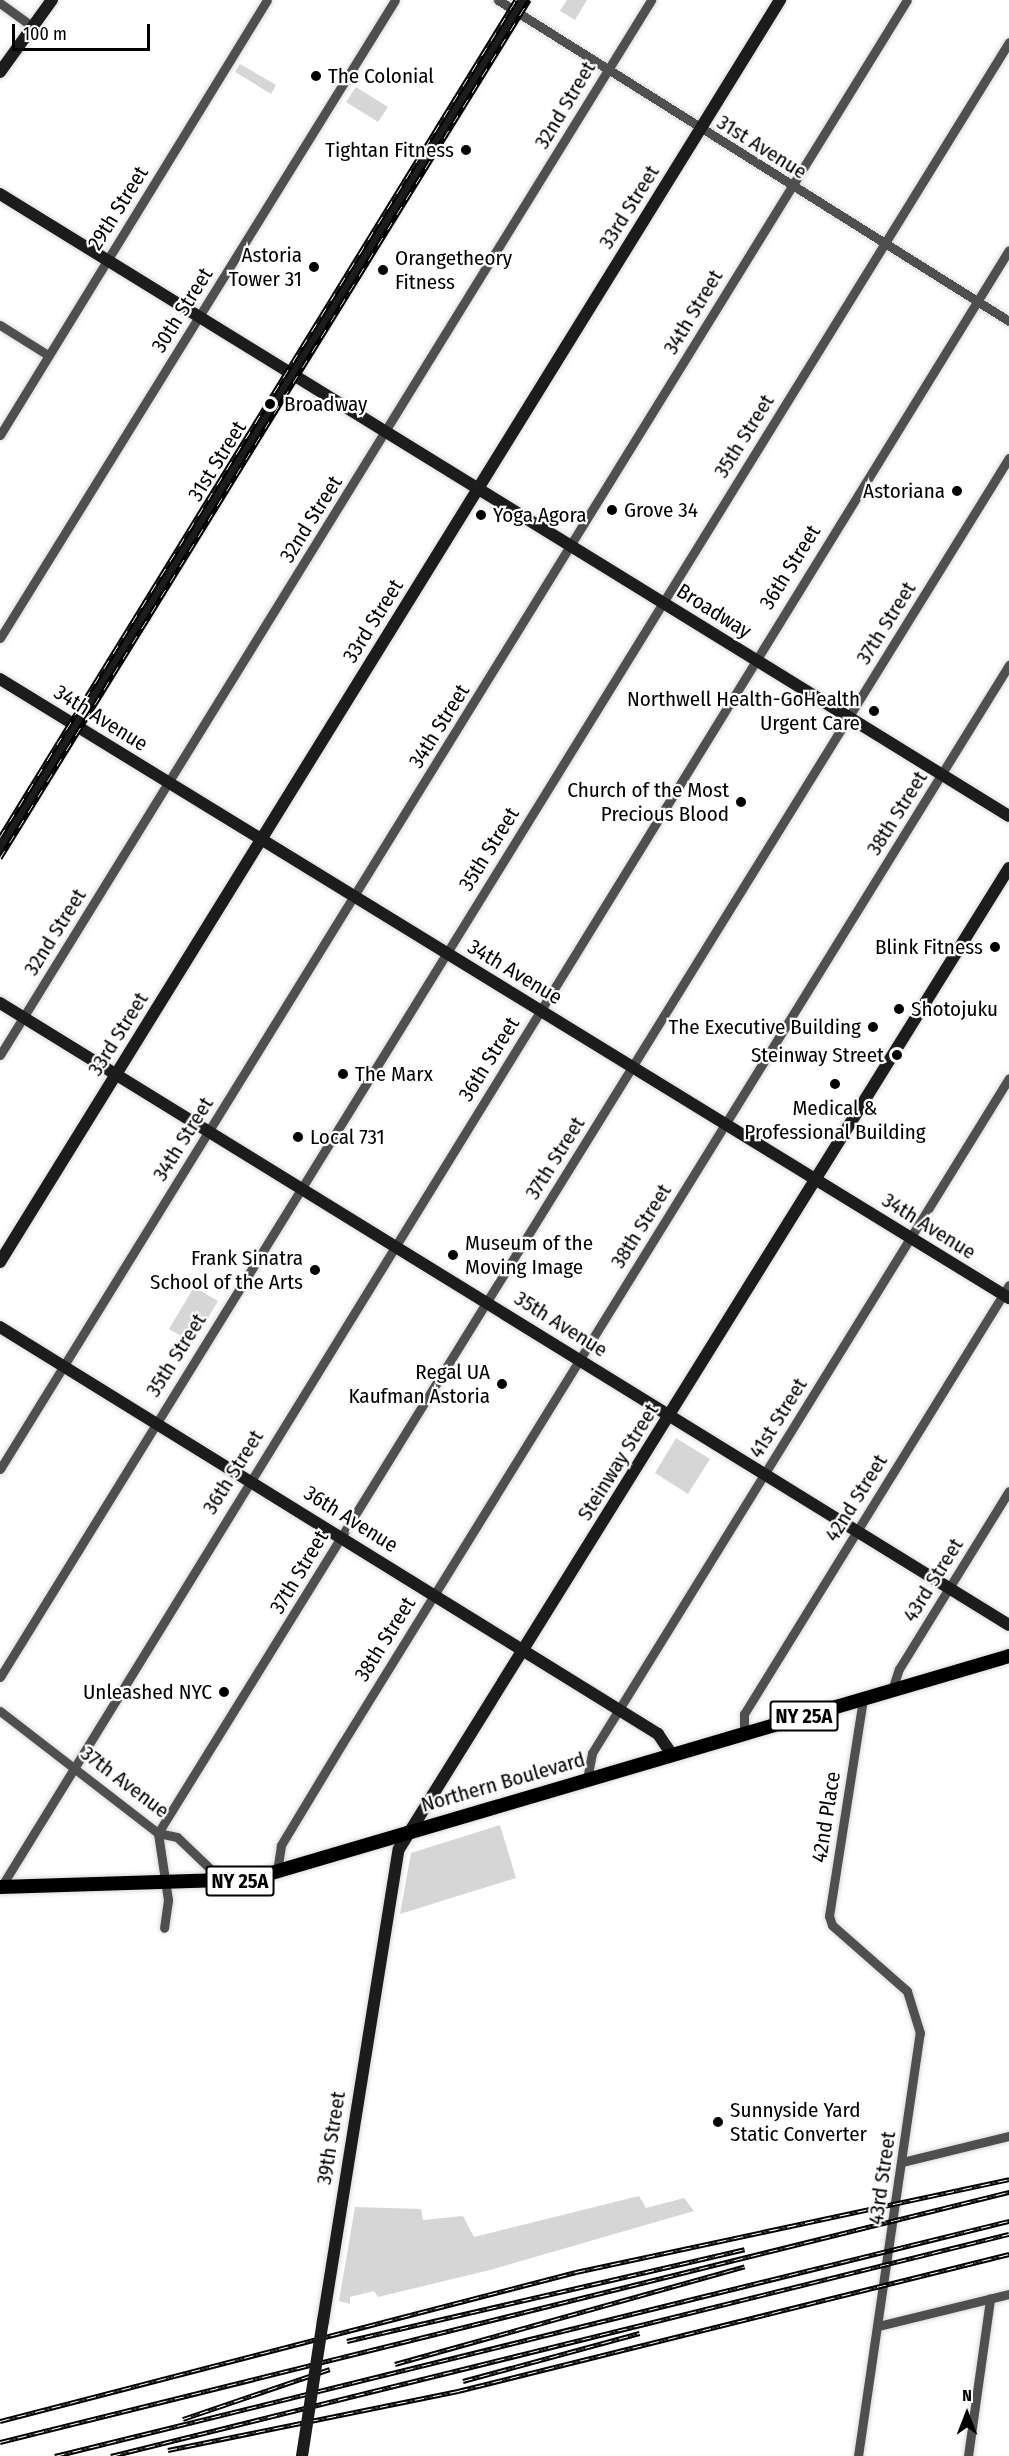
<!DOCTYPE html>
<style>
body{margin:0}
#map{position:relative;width:1009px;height:2456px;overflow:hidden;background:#fff;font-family:"Fira Sans Condensed",sans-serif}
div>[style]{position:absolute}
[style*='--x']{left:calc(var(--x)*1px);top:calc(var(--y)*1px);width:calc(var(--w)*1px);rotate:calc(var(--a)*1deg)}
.green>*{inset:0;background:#d6d6d6}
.roads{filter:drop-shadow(0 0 2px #dbdbdb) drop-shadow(0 0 2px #dbdbdb)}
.street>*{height:9px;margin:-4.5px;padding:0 4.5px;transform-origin:4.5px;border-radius:4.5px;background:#4f4f4f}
.secondary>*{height:12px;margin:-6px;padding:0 6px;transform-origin:6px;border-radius:6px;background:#1c1c1c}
.primary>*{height:14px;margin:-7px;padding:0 7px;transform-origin:7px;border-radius:7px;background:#000}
.rail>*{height:5px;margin-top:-2.5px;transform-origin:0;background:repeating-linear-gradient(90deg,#fff 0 9px,#000 0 18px);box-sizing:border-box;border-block:2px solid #000}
.secondary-bridge>*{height:12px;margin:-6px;padding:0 6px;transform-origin:6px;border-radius:6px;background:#1c1c1c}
.dots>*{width:16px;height:16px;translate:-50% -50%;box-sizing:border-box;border:3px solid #fff;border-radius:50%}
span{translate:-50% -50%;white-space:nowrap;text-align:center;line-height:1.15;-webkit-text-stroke:4.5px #fff;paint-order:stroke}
.shield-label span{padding:2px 4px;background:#fff;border:2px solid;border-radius:4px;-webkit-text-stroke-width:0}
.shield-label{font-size:20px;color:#000;font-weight:700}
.poi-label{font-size:21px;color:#000}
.left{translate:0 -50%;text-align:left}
.right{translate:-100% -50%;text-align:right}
.street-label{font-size:21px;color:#000}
.north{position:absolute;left:937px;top:2384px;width:60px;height:60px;-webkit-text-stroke:4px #fff;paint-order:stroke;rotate:0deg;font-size:16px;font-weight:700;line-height:24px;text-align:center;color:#000}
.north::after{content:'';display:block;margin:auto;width:21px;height:27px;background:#000;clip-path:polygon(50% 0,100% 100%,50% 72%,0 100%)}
.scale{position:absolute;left:12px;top:24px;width:138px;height:27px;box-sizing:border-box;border:3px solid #000;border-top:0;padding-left:8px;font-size:18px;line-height:21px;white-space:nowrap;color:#000;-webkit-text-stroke:4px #fff;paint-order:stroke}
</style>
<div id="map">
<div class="green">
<div style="clip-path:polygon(567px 0,587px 0,575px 20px,560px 11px)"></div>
<div style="clip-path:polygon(240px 64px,276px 85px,271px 94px,235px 72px)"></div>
<div style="clip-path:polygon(356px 87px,388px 107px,378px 122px,346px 102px)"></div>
<div style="clip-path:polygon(194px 1287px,218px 1301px,193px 1343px,169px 1329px)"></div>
<div style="clip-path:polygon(676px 1438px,710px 1459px,688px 1494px,655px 1473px)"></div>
<div style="clip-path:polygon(500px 1825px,516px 1878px,400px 1914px,411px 1853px)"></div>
<div style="clip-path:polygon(639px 2196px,646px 2208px,684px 2198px,694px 2211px,490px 2270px,378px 2297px,374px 2291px,350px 2297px,350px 2304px,339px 2301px,355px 2207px,421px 2209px,423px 2220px,463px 2216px,474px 2237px)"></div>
</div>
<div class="roads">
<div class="street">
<div style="--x:498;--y:0;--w:603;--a:32.14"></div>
<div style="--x:0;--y:3;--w:41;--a:36"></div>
<div style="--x:0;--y:325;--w:57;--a:32"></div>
<div style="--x:0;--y:435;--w:510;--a:-58.46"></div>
<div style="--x:0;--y:638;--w:750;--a:-58.24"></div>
<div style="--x:0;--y:1055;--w:1240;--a:-58.32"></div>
<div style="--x:0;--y:1469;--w:1726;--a:-58.31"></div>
<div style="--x:0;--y:1677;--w:1921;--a:-58.32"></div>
<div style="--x:892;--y:1690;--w:22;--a:-72"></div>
<div style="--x:899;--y:1669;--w:209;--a:-58.3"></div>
<div style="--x:0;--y:1711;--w:200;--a:37.7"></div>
<div style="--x:158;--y:1833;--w:68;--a:81.5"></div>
<div style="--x:168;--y:1900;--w:28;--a:98"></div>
<div style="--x:744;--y:1733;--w:19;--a:-90"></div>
<div style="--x:744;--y:1714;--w:504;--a:-58.3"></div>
<div style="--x:587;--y:1779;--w:26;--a:-79"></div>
<div style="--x:592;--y:1753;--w:793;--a:-58.29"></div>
<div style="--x:158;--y:1833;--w:1617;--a:-58.25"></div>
<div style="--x:158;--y:1833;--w:19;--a:12"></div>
<div style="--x:177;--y:1837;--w:64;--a:43.7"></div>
<div style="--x:277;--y:1871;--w:26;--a:-81"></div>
<div style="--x:281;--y:1845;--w:118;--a:-58.9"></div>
<div style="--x:342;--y:1744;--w:1269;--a:-58.28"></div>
<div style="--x:1;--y:1887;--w:1922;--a:-58.38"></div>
<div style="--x:902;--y:2162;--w:110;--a:-13.7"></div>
<div style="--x:878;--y:2326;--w:135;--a:-13.7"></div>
<div style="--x:858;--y:2456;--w:428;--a:-81.7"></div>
<div style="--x:920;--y:2033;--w:44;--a:-107.2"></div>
<div style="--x:907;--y:1991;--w:100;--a:-138.7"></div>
<div style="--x:832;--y:1925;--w:9;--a:-108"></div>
<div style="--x:829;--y:1916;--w:220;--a:-81.1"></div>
<div style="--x:968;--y:2456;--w:159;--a:-82"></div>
</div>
<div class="secondary">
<div style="--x:0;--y:72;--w:89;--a:-54.2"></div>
<div style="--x:0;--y:194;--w:1185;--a:31.65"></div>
<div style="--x:0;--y:679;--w:1184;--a:31.53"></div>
<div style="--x:0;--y:849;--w:998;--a:-58.32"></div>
<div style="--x:0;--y:1003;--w:1185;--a:31.65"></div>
<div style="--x:0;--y:1262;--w:1484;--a:-58.28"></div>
<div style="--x:0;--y:1327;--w:774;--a:31.74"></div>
<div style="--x:658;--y:1734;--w:25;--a:56"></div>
<div style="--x:323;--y:2321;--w:478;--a:-80.9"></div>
<div style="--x:399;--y:1849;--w:1155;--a:-58.13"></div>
</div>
<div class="primary">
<div style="--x:0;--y:1887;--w:251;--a:-1.8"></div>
<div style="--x:251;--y:1879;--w:790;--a:-16.39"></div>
</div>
</div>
<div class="rail">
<div style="--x:0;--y:837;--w:983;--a:-58.35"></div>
<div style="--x:0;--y:858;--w:1008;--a:-58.34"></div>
<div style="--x:347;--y:2341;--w:408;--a:-13"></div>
<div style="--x:395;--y:2364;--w:363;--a:-15.6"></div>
<div style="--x:463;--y:2381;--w:183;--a:-15.2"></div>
<div style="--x:183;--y:2419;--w:155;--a:-18.8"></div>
<div style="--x:0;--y:2421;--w:595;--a:-14.5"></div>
<div style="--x:576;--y:2272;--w:443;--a:-12.1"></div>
<div style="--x:0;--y:2442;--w:1040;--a:-13.92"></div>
<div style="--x:168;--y:2450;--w:296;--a:-11.5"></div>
<div style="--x:458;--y:2391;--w:568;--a:-13.96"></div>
<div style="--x:55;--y:2456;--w:983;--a:-13.84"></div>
<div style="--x:111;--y:2456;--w:925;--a:-13.89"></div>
</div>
<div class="secondary-bridge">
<div style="--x:302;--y:2456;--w:137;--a:-81.2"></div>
</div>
<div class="dots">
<div style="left:316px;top:76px;background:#000"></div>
<div style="left:466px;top:150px;background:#000"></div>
<div style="left:314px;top:267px;background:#000"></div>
<div style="left:383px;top:270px;background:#000"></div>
<div style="left:270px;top:404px;background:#000"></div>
<div style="left:957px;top:491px;background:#000"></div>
<div style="left:612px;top:510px;background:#000"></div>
<div style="left:481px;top:515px;background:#000"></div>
<div style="left:874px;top:711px;background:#000"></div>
<div style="left:741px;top:802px;background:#000"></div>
<div style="left:995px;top:947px;background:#000"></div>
<div style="left:899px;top:1009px;background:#000"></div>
<div style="left:873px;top:1027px;background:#000"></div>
<div style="left:897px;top:1055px;background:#000"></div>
<div style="left:343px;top:1074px;background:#000"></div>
<div style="left:835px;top:1084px;background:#000"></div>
<div style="left:298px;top:1137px;background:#000"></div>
<div style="left:453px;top:1255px;background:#000"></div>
<div style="left:315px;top:1270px;background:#000"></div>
<div style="left:502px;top:1384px;background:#000"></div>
<div style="left:224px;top:1692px;background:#000"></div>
<div style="left:718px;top:2122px;background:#000"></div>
</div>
<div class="shield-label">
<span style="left:804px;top:1716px">NY 25A</span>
<span style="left:240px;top:1881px">NY 25A</span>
</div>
<div class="poi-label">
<span class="left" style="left:328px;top:76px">The Colonial</span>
<span class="right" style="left:454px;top:150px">Tightan Fitness</span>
<span class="right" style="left:302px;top:267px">Astoria<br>Tower 31</span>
<span class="left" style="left:395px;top:270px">Orangetheory<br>Fitness</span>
<span class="left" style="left:284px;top:404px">Broadway</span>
<span class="right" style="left:945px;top:491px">Astoriana</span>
<span class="left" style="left:624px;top:510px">Grove 34</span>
<span class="left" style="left:493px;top:515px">Yoga Agora</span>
<span class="right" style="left:860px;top:711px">Northwell Health-GoHealth<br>Urgent Care</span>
<span class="right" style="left:729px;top:802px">Church of the Most<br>Precious Blood</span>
<span class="right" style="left:983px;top:947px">Blink Fitness</span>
<span class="left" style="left:911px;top:1009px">Shotojuku</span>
<span class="right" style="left:861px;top:1027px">The Executive Building</span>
<span class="right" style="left:884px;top:1055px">Steinway Street</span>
<span class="left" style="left:355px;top:1074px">The Marx</span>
<span style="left:835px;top:1120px">Medical &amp;<br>Professional Building</span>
<span class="left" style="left:310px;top:1137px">Local 731</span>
<span class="left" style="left:465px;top:1255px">Museum of the<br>Moving Image</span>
<span class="right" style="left:303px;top:1270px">Frank Sinatra<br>School of the Arts</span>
<span class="right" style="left:490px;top:1384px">Regal UA<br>Kaufman Astoria</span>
<span class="right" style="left:212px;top:1692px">Unleashed NYC</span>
<span class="left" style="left:730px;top:2122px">Sunnyside Yard<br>Static Converter</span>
</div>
<div class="street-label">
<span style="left:565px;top:105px;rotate:-59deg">32nd Street</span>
<span style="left:762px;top:147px;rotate:32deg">31st Avenue</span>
<span style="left:629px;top:207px;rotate:-58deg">33rd Street</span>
<span style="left:118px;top:208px;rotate:-58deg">29th Street</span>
<span style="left:182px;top:310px;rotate:-58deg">30th Street</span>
<span style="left:693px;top:312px;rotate:-59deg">34th Street</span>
<span style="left:744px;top:436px;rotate:-58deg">35th Street</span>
<span style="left:217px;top:461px;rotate:-58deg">31st Street</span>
<span style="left:311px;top:519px;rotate:-58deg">32nd Street</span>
<span style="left:790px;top:567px;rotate:-58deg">36th Street</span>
<span style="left:714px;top:611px;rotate:32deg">Broadway</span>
<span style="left:373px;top:621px;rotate:-58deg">33rd Street</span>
<span style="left:886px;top:623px;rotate:-58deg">37th Street</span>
<span style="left:101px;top:718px;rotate:32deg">34th Avenue</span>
<span style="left:439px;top:726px;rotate:-58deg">34th Street</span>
<span style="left:897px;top:813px;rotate:-58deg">38th Street</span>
<span style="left:489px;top:849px;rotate:-58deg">35th Street</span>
<span style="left:55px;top:932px;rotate:-58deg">32nd Street</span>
<span style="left:515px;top:972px;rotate:31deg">34th Avenue</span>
<span style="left:118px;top:1034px;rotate:-58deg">33rd Street</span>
<span style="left:489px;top:1059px;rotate:-58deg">36th Street</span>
<span style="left:183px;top:1139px;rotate:-58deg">34th Street</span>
<span style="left:555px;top:1158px;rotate:-58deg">37th Street</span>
<span style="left:641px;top:1226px;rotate:-58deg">38th Street</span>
<span style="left:929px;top:1226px;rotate:32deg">34th Avenue</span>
<span style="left:561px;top:1324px;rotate:32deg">35th Avenue</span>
<span style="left:176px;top:1355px;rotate:-58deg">35th Street</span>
<span style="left:778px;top:1418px;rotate:-58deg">41st Street</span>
<span style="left:618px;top:1462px;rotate:-58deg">Steinway Street</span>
<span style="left:233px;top:1472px;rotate:-58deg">36th Street</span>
<span style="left:856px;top:1498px;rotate:-58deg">42nd Street</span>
<span style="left:351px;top:1519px;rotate:32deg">36th Avenue</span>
<span style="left:299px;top:1572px;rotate:-59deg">37th Street</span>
<span style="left:933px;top:1580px;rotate:-58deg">43rd Street</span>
<span style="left:385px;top:1639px;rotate:-58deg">38th Street</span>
<span style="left:125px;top:1782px;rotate:37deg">37th Avenue</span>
<span style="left:503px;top:1782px;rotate:-16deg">Northern Boulevard</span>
<span style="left:826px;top:1817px;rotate:-81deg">42nd Place</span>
<span style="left:331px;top:2138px;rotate:-81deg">39th Street</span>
<span style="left:882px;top:2178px;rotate:-82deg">43rd Street</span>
</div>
<div class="north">N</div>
<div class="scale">100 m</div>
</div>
